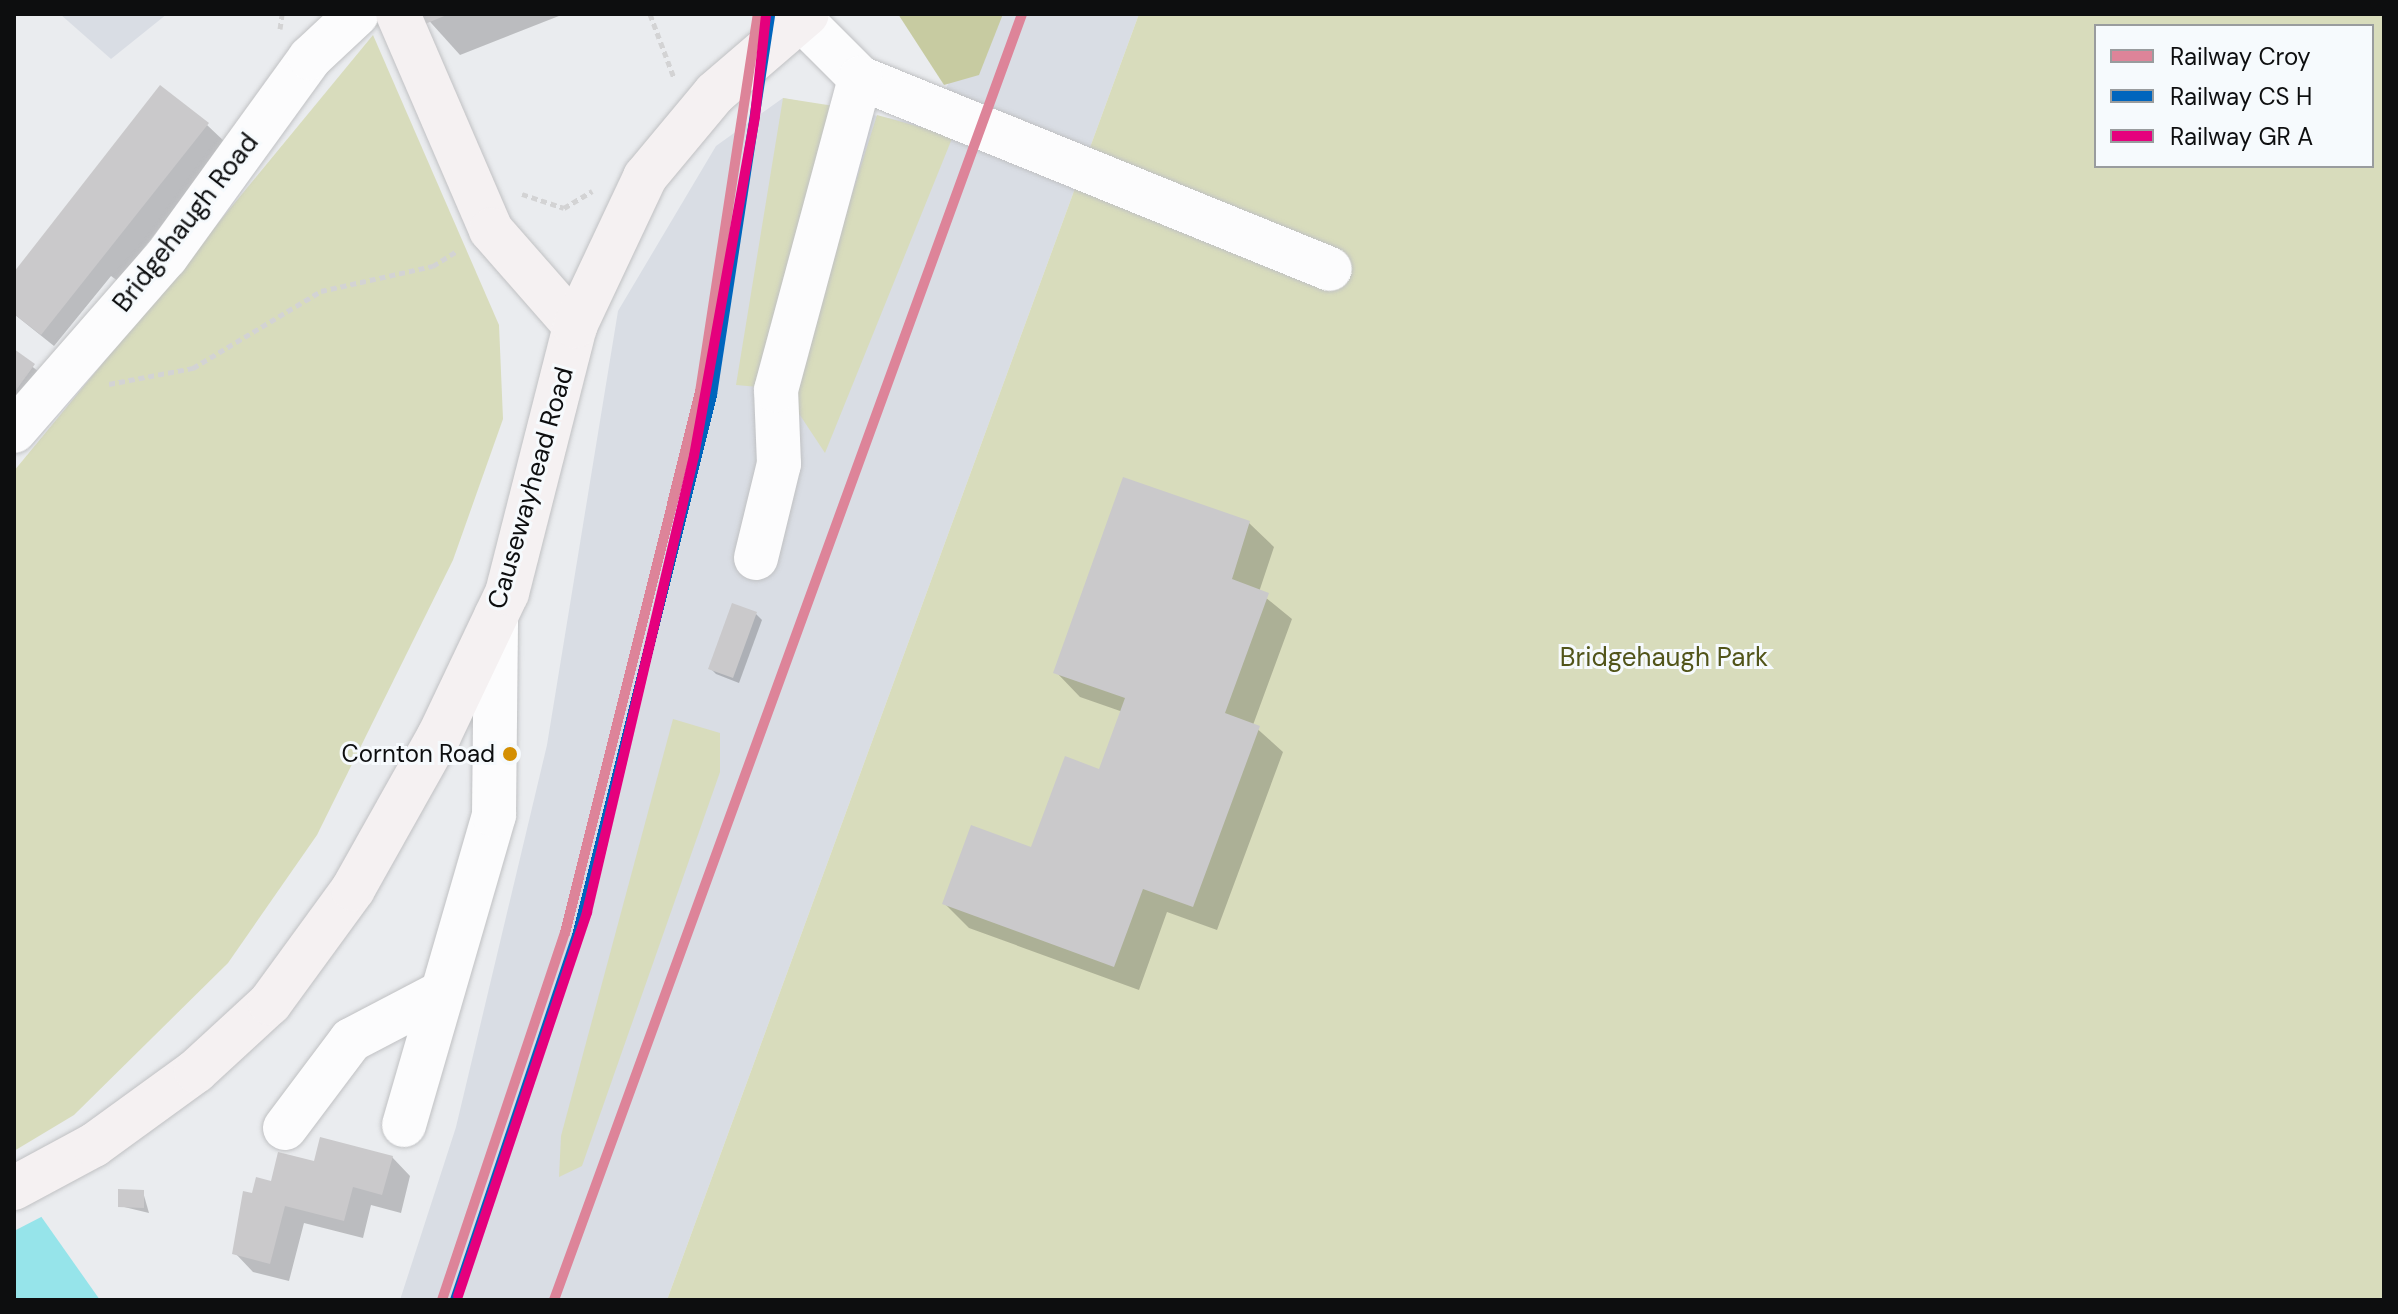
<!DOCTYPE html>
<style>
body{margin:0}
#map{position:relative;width:2398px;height:1314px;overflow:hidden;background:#eaecef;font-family:"DM Sans",sans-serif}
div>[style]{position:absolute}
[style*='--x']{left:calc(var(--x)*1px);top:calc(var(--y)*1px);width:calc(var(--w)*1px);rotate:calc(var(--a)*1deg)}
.built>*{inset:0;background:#d9dde4}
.green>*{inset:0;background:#d8dcbc}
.forest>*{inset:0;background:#c7cba1}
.water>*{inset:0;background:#96e4ea}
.pier>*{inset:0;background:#eaecef}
.shadow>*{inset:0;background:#0003}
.building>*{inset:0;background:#cac9cb}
.path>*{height:5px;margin-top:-2.5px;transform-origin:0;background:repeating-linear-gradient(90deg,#d3d3d4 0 6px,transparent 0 10px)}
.roads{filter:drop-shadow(0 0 2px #c0c1c3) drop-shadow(0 0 2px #c0c1c3)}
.minor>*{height:44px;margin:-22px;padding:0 22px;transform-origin:22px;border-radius:22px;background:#fcfcfd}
.major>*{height:44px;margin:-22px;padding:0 22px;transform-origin:22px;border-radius:22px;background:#f5f1f2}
.rail-1>*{height:10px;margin:-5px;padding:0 5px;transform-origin:5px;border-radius:5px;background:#dd8499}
.rail-2>*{height:10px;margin:-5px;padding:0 5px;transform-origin:5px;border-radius:5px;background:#0065bd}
.rail-3>*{height:10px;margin:-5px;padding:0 5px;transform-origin:5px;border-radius:5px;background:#e5007d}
.dots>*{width:22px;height:22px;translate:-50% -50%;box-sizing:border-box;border:4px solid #f6fafd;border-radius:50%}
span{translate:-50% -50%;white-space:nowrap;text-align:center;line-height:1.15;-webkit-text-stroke:6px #f6fafd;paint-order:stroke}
.bus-label{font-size:24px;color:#0d0e0f}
.right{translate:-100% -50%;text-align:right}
.street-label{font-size:26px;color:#0d0e0f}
.park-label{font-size:26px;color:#515419}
.frame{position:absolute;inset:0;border:16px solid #0d0e0f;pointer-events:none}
.legend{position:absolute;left:2094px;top:24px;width:280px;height:144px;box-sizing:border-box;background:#f6fafd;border:2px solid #999c9e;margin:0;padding:10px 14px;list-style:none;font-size:24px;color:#0d0e0f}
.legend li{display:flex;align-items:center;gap:16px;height:40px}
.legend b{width:40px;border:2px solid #999c9e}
</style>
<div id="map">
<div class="built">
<div style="clip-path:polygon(60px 14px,167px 14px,111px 59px)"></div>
<div style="clip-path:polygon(978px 14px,1139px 14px,667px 1300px,400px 1300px,456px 1127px,547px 745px,618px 311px,716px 146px,783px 98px,930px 126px)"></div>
</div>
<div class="green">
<div style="clip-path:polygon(evenodd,1139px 14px,2384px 14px,2384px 1300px,667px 1300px,1139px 14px,2096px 26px,2372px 26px,2372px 166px,2096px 166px,2096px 26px)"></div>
<div style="clip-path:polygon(373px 35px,499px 325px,503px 419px,453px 560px,317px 835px,228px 963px,74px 1115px,14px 1151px,14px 471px)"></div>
<div style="clip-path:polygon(783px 98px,834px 106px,759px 387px,736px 385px)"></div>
<div style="clip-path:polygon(877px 115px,953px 136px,825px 453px,788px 397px)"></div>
<div style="clip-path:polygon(673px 719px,720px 733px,720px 772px,582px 1166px,559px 1177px,561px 1136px)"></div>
</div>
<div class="forest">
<div style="clip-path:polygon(898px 14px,1003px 14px,979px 75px,944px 85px)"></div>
</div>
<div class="water">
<div style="clip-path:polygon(14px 1178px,100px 1300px,14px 1300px)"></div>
</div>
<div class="pier">
<div style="clip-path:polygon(14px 1174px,45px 1215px,14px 1231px)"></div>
</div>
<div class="shadow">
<div style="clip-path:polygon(423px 14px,564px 14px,460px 55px)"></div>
<div style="clip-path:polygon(207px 125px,226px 143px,118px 281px,111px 276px,54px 346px,14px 314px,14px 275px)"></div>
<div style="clip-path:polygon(14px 352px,39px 372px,14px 406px)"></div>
<div style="clip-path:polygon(1249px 523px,1274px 547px,1259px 592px,1292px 619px,1253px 725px,1283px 752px,1217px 930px,1167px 912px,1139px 990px,969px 928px,944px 903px,1032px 850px,1101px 772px,1123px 712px,1080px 697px,1056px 672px)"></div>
<div style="clip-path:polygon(756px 614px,762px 620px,739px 683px,716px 674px,711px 669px)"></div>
<div style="clip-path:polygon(392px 1157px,410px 1176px,401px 1213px,371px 1205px,363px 1238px,304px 1223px,289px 1281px,253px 1272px,235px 1253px,254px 1196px,272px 1183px,315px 1163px)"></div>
<div style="clip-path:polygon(143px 1192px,149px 1213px,120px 1206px)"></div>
</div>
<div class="building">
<div style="clip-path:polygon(421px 14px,449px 14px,425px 24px)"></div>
<div style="clip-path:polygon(160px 85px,209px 123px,41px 335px,14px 314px,14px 272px)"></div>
<div style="clip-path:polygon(14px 349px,35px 364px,14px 393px)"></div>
<div style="clip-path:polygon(1123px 477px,1250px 521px,1232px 579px,1269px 593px,1225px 713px,1260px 726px,1193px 907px,1143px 889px,1114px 967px,942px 904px,971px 825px,1031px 847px,1065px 756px,1099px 769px,1125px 698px,1053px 673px)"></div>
<div style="clip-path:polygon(732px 603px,757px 612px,733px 678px,708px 669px)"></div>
<div style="clip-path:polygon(320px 1137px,393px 1156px,382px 1195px,353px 1187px,344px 1221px,285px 1206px,270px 1264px,232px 1254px,243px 1191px,252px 1193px,256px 1177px,271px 1181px,278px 1152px,314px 1161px)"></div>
<div style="clip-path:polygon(118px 1189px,144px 1190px,144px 1208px,118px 1207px)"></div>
</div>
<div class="path">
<div style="--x:650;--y:14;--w:68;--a:69.4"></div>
<div style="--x:280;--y:29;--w:15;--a:-82"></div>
<div style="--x:522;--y:194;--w:44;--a:18.4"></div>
<div style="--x:564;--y:208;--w:33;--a:-31"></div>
<div style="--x:109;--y:384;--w:86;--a:-10.8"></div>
<div style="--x:193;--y:368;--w:149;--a:-31"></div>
<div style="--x:321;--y:291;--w:115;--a:-12.6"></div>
<div style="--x:433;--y:266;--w:28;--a:-32"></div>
</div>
<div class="roads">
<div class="minor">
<div style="--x:801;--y:19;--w:83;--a:45"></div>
<div style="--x:860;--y:78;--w:507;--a:22.12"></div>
<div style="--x:14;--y:431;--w:231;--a:-48.9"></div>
<div style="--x:166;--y:257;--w:246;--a:-54.1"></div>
<div style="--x:310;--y:58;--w:64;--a:-43.1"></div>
<div style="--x:756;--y:558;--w:97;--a:-76.3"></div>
<div style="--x:779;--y:464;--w:74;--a:-92.3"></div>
<div style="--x:776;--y:390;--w:323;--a:-74.9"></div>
<div style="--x:404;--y:1125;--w:323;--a:-73.8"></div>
<div style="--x:494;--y:815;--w:199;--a:-89.4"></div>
<div style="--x:285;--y:1128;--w:110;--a:-53.1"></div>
<div style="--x:351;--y:1040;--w:97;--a:-27.6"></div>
</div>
<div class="major">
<div style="--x:398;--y:14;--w:235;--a:66.7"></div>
<div style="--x:491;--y:230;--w:128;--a:48.8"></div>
<div style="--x:14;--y:1188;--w:91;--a:-28.3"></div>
<div style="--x:94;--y:1145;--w:126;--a:-36"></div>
<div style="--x:196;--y:1071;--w:100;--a:-42.6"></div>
<div style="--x:270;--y:1003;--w:141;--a:-53.9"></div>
<div style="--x:353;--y:889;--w:176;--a:-60.7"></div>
<div style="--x:439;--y:736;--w:158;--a:-64.6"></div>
<div style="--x:507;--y:593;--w:276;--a:-75.7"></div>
<div style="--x:575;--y:326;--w:165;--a:-64.8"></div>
<div style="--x:645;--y:177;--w:109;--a:-50.2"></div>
<div style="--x:715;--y:93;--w:121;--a:-40.7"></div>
</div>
</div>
<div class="rail-1">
<div style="--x:442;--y:1300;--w:387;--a:-71.5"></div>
<div style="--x:565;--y:933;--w:558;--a:-75.99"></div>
<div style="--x:700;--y:392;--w:382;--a:-81.3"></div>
<div style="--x:554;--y:1300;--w:1369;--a:-70"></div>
</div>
<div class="rail-2">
<div style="--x:455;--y:1300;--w:384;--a:-71.5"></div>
<div style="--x:577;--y:936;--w:558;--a:-75.99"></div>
<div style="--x:712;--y:395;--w:384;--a:-81.3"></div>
</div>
<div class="rail-3">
<div style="--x:458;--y:1296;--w:405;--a:-71.4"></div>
<div style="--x:587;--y:912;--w:468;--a:-76.8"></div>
<div style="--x:694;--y:456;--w:345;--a:-79.8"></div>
<div style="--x:755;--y:116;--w:103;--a:-83.8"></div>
</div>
<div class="dots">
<div style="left:510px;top:754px;background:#d48f02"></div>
</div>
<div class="bus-label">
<span class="right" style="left:495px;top:754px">Cornton Road</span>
</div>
<div class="street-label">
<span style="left:186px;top:223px;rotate:-52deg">Bridgehaugh Road</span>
<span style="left:531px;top:488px;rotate:-74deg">Causewayhead Road</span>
</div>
<div class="park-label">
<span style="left:1664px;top:658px">Bridgehaugh Park</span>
</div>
<div class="frame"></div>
<ul class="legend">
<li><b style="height:10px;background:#dd8499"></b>Railway Croy</li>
<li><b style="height:10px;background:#0065bd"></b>Railway CS H</li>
<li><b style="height:10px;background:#e5007d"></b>Railway GR A</li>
</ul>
</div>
